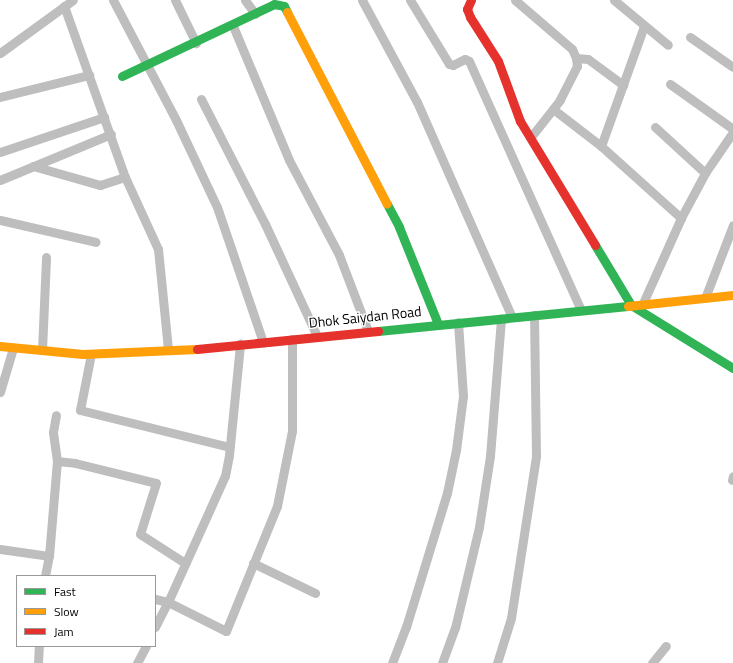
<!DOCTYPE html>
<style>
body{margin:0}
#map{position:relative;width:733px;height:663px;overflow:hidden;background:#fff;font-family:"Titillium Web",sans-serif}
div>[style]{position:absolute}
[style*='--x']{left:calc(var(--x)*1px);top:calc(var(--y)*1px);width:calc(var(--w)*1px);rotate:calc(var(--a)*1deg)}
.street>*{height:9px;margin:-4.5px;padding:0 4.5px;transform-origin:4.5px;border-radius:4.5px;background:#bebebe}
.fast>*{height:9px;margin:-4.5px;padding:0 4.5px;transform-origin:4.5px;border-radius:4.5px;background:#30b455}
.slow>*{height:9px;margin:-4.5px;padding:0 4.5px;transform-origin:4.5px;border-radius:4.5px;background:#ff9f0a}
.jam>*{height:9px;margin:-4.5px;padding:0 4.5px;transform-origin:4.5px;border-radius:4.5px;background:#e5322d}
span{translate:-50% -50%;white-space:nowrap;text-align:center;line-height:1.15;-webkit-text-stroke:3px #fff;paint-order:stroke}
.street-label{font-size:14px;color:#000}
.legend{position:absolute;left:16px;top:575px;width:140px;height:72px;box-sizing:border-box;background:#fff;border:1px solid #999;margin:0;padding:5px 7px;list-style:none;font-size:12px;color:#000}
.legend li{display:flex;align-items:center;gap:8px;height:20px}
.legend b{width:20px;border:1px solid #999}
</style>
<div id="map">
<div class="street">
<div style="--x:113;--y:0;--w:136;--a:62.3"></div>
<div style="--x:176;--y:120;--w:96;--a:64.8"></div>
<div style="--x:217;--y:207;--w:143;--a:71.2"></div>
<div style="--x:175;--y:0;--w:48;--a:64"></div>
<div style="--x:245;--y:0;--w:17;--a:54"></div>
<div style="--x:362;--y:0;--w:116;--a:61.7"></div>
<div style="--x:417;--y:102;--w:235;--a:66.2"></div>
<div style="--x:410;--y:0;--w:75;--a:58.6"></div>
<div style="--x:449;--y:64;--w:4;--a:14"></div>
<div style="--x:453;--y:65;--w:13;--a:-27"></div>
<div style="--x:465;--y:59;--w:4;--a:27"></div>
<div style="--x:469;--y:61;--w:273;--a:65.8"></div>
<div style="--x:515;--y:0;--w:75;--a:40.7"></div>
<div style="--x:572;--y:49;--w:10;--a:66"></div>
<div style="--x:576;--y:58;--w:8;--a:83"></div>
<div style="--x:577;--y:66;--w:38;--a:117"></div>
<div style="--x:560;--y:100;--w:48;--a:128.3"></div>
<div style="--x:614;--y:0;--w:70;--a:39.8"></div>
<div style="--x:64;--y:6;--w:182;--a:70.4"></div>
<div style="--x:125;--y:177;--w:79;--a:65.4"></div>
<div style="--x:158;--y:249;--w:101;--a:84.3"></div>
<div style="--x:233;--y:26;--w:145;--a:67.3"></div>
<div style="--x:289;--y:160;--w:107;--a:62.2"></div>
<div style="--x:339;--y:255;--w:81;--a:69.1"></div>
<div style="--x:690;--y:37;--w:52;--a:34.9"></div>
<div style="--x:0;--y:53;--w:90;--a:-36"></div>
<div style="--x:576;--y:58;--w:12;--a:5"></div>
<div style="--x:588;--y:59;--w:44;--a:36.6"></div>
<div style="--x:670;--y:84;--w:77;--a:35.5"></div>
<div style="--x:0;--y:97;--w:92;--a:-13.9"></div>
<div style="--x:201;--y:99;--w:140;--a:62.9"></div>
<div style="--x:265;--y:224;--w:123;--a:65.1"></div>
<div style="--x:553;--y:109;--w:61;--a:37.6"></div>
<div style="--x:601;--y:146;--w:108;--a:42"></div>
<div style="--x:655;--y:127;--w:68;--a:42.6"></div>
<div style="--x:601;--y:146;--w:127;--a:-70.3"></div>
<div style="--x:0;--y:152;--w:110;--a:-18.6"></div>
<div style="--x:33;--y:166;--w:70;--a:15.8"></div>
<div style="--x:100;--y:185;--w:26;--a:-18"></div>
<div style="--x:0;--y:180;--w:120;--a:-22.5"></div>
<div style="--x:0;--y:220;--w:98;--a:12.9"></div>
<div style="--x:705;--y:298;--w:78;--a:-69"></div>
<div style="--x:643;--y:303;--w:93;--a:-65.9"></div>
<div style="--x:681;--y:218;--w:51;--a:-61.9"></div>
<div style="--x:705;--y:173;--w:50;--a:-55.7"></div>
<div style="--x:42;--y:350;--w:93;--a:-87.5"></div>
<div style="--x:91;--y:354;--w:57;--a:101.1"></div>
<div style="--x:80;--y:410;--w:154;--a:13.9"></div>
<div style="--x:0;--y:392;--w:46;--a:-73.5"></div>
<div style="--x:57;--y:461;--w:18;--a:6"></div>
<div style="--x:75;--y:463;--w:83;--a:13.9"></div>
<div style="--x:156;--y:483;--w:53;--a:107.4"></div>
<div style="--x:140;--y:534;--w:54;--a:32.8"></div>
<div style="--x:732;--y:480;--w:4;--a:-76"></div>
<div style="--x:0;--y:549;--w:49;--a:8.1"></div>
<div style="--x:49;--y:556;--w:95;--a:-85.2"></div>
<div style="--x:57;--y:461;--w:29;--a:-98"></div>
<div style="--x:53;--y:432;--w:17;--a:-80"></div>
<div style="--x:253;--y:563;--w:69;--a:25.8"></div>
<div style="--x:45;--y:576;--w:20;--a:-79"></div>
<div style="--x:155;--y:599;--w:13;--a:13"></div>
<div style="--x:168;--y:602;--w:138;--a:-65.7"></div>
<div style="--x:225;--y:476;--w:21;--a:-79"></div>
<div style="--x:229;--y:455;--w:112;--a:-84.3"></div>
<div style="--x:155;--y:627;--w:28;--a:-63"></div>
<div style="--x:168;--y:602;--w:65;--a:26.6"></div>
<div style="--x:226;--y:631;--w:135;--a:-67.8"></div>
<div style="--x:277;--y:506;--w:76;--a:-78.7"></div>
<div style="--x:292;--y:431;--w:92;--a:-90"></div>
<div style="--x:38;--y:663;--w:17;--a:-87"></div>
<div style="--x:137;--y:663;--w:19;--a:-62"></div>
<div style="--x:392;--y:663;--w:39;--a:-69"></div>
<div style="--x:406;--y:627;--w:140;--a:-73"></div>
<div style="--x:447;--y:493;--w:44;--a:-78.2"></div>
<div style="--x:456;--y:450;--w:54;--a:-82.6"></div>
<div style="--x:463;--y:396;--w:74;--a:-93.9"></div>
<div style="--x:442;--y:663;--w:37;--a:-70"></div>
<div style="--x:455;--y:628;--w:104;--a:-76.6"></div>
<div style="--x:479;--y:527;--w:72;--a:-81.2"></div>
<div style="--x:490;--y:456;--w:138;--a:-85.4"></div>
<div style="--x:497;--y:663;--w:47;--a:-72.7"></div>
<div style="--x:511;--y:618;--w:164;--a:-81.2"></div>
<div style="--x:536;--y:456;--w:141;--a:-90.8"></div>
<div style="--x:652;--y:663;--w:22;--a:-51"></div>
</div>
<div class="fast">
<div style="--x:122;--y:76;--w:168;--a:-25.3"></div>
<div style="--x:274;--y:4;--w:10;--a:11"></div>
<div style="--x:284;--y:6;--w:7;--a:63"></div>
<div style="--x:387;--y:204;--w:26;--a:62"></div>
<div style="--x:399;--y:227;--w:105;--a:68.1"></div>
<div style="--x:595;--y:245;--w:70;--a:59"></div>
<div style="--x:631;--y:305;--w:120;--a:31.7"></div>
<div style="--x:378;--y:331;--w:251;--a:-5.7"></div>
</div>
<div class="slow">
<div style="--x:287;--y:12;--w:216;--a:62.5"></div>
<div style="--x:628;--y:306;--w:106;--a:-6"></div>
<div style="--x:0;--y:346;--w:83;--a:5.5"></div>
<div style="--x:83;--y:354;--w:114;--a:-2.5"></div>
</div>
<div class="jam">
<div style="--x:471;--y:0;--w:10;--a:114"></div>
<div style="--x:467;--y:9;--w:9;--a:69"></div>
<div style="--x:470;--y:17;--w:52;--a:57.5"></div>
<div style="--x:498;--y:61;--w:64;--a:69.9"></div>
<div style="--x:520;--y:121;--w:145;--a:58.8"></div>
<div style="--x:197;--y:349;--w:182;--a:-5.7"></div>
</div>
<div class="street-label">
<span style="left:365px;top:317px;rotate:-6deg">Dhok Saiydan Road</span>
</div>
<ul class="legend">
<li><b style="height:5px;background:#30b455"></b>Fast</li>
<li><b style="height:5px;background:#ff9f0a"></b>Slow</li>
<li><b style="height:5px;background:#e5322d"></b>Jam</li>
</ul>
</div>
